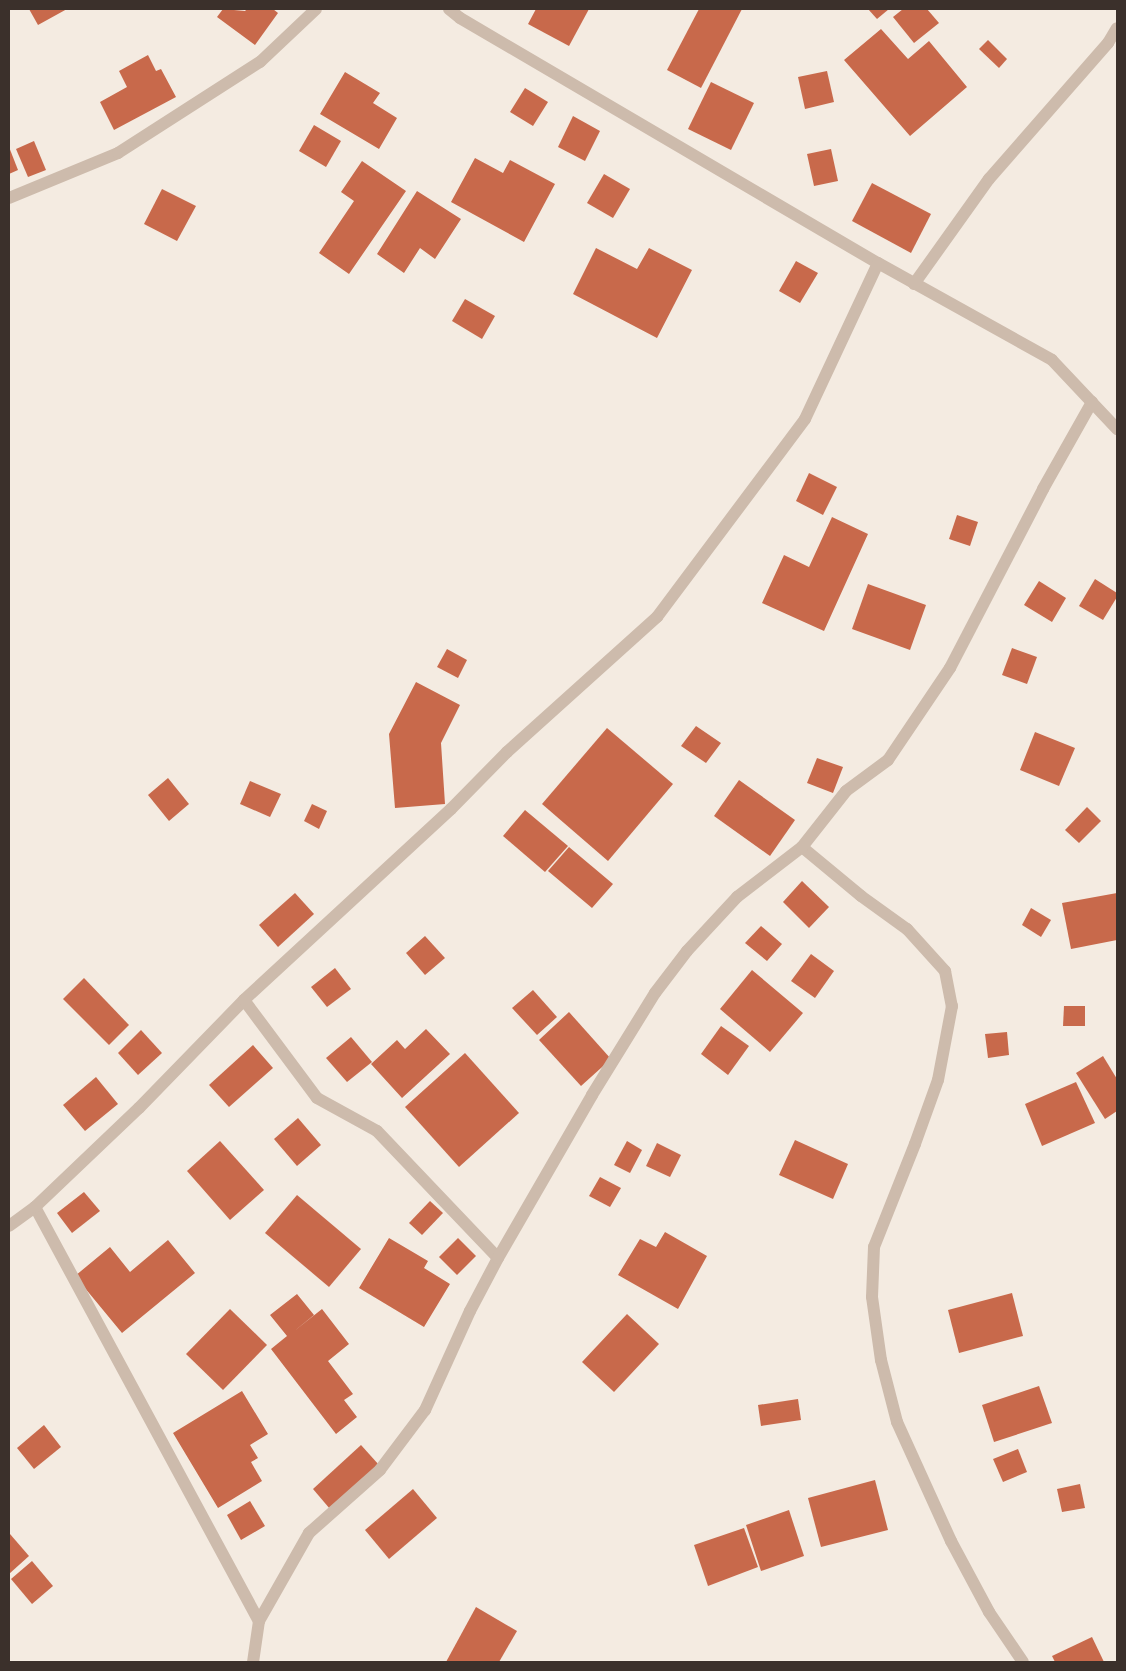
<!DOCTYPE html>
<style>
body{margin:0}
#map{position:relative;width:1126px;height:1671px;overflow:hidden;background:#f4ebe1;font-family:"Exo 2",sans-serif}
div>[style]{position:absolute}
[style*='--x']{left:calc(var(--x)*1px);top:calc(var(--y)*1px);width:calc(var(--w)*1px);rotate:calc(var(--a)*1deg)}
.building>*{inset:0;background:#c8694b}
.minor>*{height:12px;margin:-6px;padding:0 6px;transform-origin:6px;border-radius:6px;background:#cdbbac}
span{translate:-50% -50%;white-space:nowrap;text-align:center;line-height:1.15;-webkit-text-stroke:4px #fbf5ee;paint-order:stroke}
.frame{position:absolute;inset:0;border:10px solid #3b302b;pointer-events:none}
</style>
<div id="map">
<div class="building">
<div style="clip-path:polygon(29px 9px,67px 9px,38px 25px)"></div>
<div style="clip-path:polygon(223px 9px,245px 11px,247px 9px,273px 9px,278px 13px,255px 45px,217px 17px)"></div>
<div style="clip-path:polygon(536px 9px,589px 9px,569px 46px,528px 24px)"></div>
<div style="clip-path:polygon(699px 9px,742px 9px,701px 88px,667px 70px)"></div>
<div style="clip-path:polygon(868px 9px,889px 9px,877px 19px)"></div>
<div style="clip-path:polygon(903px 9px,927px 9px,939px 23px,914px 43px,893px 17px)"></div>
<div style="clip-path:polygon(881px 29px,908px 59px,929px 41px,967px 87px,910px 136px,844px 60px)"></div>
<div style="clip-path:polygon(988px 40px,1007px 59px,999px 68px,979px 49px)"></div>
<div style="clip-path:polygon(148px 55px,156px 71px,161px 69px,176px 97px,114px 130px,100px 102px,127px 87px,119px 71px)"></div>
<div style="clip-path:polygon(827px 71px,834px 102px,805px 109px,798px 77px)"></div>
<div style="clip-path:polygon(345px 72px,380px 93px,373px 103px,397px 118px,379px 149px,320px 114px)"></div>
<div style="clip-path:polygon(711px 82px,754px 103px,731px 150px,688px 129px)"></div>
<div style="clip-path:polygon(525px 88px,548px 102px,533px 126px,510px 112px)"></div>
<div style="clip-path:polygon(573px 116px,600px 131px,585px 161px,558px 147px)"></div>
<div style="clip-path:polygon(314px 125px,341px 141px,326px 167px,299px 151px)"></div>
<div style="clip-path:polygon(34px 141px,46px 170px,28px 177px,16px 149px)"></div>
<div style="clip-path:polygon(9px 147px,18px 170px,9px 174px)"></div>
<div style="clip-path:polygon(831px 149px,838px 181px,814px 186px,807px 154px)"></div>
<div style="clip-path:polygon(475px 158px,503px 173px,510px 160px,555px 184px,524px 242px,451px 202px)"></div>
<div style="clip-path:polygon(362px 161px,406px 191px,349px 274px,319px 253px,354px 201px,341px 192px)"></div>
<div style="clip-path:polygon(604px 174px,630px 189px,613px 218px,587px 203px)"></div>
<div style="clip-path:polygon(872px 183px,931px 214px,911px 253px,852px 221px)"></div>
<div style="clip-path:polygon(162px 189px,196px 206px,177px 241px,144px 224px)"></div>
<div style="clip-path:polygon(417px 191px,461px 219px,435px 259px,420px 248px,404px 273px,377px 254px)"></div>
<div style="clip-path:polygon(596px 248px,637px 269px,649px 248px,692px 270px,657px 338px,573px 294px)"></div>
<div style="clip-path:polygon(796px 261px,818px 273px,800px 303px,779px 291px)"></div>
<div style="clip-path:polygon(465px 299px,495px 316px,482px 339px,452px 321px)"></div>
<div style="clip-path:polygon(809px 473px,837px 487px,823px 515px,796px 501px)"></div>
<div style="clip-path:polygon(957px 515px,978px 522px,970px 546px,949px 539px)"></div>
<div style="clip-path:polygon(832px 517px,868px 534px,824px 631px,762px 603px,784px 555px,809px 567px)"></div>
<div style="clip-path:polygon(1095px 579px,1117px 593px,1117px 597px,1103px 620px,1079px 606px)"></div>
<div style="clip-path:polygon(1039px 581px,1066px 598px,1052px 622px,1024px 605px)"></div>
<div style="clip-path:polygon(868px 584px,926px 605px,910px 650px,852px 629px)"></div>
<div style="clip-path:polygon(1012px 648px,1037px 657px,1027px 684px,1002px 675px)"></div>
<div style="clip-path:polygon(447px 649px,467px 660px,458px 678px,437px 667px)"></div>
<div style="clip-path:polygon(416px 682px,460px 705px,441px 743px,445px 804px,395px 808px,389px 734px)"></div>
<div style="clip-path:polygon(696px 726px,721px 743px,706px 763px,681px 746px)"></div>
<div style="clip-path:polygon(607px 728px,673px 784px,608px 861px,542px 804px)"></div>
<div style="clip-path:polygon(1035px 732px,1075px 748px,1059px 786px,1020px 770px)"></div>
<div style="clip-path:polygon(817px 758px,843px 767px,833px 793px,807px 783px)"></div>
<div style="clip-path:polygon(168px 778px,189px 804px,169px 821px,148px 795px)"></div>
<div style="clip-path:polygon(739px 780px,795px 820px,770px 856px,714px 816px)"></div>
<div style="clip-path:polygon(250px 781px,281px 794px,270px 817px,240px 804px)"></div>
<div style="clip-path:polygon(312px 804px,327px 811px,319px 829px,304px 821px)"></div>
<div style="clip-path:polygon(1087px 807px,1101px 821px,1079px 843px,1065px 830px)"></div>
<div style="clip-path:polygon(525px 810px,568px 846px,545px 872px,503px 836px)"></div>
<div style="clip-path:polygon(569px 847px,613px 884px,592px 908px,548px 871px)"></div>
<div style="clip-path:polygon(802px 881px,829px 907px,809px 928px,783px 902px)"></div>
<div style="clip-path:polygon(295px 893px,314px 914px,278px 947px,259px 925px)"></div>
<div style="clip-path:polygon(1117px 893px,1117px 940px,1071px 949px,1062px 903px)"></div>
<div style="clip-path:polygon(1031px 908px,1051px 920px,1041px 937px,1022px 925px)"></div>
<div style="clip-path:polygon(761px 926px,782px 944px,767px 961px,745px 943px)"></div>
<div style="clip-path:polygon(425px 936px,445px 958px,425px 975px,406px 953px)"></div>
<div style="clip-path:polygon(811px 954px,834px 971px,815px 998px,791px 981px)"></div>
<div style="clip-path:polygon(335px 968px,351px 989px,327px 1007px,311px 987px)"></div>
<div style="clip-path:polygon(752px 970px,803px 1013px,770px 1052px,720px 1009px)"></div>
<div style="clip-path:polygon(84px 978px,129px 1025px,109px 1045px,63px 999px)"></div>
<div style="clip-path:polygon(533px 990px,557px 1017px,537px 1035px,512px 1008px)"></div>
<div style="clip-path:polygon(1064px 1006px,1085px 1006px,1085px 1026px,1063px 1026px)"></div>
<div style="clip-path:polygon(569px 1012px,611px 1059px,581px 1086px,539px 1040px)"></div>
<div style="clip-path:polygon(721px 1026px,749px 1046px,728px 1075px,701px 1054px)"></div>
<div style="clip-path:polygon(426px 1029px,450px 1054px,402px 1098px,371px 1064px,397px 1040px,405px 1049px)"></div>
<div style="clip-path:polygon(141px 1030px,162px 1053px,138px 1075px,118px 1053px)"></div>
<div style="clip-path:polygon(1007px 1032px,1009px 1055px,988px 1058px,985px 1034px)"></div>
<div style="clip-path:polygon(351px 1037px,372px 1062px,347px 1082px,326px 1058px)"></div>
<div style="clip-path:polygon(253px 1045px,273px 1068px,229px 1107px,209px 1085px)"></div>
<div style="clip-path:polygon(465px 1053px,519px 1113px,459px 1167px,405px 1107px)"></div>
<div style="clip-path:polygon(1103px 1056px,1117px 1079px,1117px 1111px,1105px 1119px,1076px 1073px)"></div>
<div style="clip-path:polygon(96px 1077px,118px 1104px,85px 1131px,63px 1105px)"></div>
<div style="clip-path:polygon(1076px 1082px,1095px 1123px,1042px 1146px,1025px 1104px)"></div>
<div style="clip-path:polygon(298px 1118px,321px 1145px,297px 1166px,274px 1139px)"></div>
<div style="clip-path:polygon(795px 1140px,848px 1164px,833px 1199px,779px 1175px)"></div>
<div style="clip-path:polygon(220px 1141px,264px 1190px,230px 1220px,187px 1171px)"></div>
<div style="clip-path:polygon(627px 1141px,642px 1150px,630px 1173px,614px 1165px)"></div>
<div style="clip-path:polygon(657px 1143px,681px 1155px,670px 1177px,646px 1166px)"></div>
<div style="clip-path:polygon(600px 1177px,621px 1188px,610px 1207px,589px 1196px)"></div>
<div style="clip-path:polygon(84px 1192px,100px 1211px,72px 1233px,57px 1213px)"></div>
<div style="clip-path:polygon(297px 1195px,361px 1249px,329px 1287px,265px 1233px)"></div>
<div style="clip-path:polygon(430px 1201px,443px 1213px,422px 1235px,409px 1223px)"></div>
<div style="clip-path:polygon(665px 1232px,707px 1256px,678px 1309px,618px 1275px,640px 1239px,656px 1247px)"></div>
<div style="clip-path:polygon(389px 1238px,428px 1261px,424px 1268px,450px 1284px,424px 1327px,359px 1288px)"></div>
<div style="clip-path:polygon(458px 1238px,476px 1256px,457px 1275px,439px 1257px)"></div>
<div style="clip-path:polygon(168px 1240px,195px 1273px,122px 1333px,75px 1276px,110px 1247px,130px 1272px)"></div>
<div style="clip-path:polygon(1012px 1293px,1023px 1336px,959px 1353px,948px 1310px)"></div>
<div style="clip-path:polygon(297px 1294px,314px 1315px,293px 1332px,322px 1309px,349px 1344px,328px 1361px,353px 1394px,344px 1400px,357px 1417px,336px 1434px,271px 1349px,287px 1336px,270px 1315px)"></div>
<div style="clip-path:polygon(230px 1309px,267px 1345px,223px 1390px,186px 1354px)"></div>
<div style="clip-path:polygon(627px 1314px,659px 1344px,614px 1392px,582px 1362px)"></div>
<div style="clip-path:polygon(1039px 1386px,1052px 1423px,994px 1442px,982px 1405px)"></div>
<div style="clip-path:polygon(242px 1391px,268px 1434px,250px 1445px,258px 1458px,251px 1462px,262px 1481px,218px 1508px,173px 1433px)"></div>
<div style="clip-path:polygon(798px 1399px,801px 1420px,761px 1426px,758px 1405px)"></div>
<div style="clip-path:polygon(44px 1425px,61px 1447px,34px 1469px,17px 1448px)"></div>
<div style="clip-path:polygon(361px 1445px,379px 1465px,330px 1509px,313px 1489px)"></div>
<div style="clip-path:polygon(1018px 1449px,1027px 1472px,1003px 1482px,993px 1459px)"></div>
<div style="clip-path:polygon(875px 1480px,888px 1530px,821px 1547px,808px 1498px)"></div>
<div style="clip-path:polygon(1080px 1484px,1085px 1508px,1062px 1512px,1057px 1489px)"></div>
<div style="clip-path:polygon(413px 1489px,437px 1518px,389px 1559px,365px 1530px)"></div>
<div style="clip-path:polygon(250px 1501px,265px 1526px,241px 1540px,227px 1515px)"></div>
<div style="clip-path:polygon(789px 1510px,804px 1556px,761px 1571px,746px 1525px)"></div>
<div style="clip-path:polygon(744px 1528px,758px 1567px,708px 1586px,694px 1545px)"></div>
<div style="clip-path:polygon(10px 1534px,29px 1556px,9px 1574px,9px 1535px)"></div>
<div style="clip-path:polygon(32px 1561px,53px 1586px,32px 1604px,11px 1579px)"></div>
<div style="clip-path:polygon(476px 1607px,517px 1631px,499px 1662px,446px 1662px)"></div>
<div style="clip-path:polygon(1092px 1637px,1104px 1662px,1055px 1662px,1052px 1656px)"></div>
</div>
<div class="minor">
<div style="--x:449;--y:9;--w:14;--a:39"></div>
<div style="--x:460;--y:18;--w:485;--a:30.4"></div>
<div style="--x:878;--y:263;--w:199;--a:29.1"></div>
<div style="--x:1052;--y:360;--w:95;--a:46.7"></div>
<div style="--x:9;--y:198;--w:118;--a:-22.4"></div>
<div style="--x:118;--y:153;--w:169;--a:-32.7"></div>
<div style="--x:260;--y:62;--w:77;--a:-43.4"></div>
<div style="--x:914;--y:284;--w:129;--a:-54.5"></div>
<div style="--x:989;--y:179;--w:181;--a:-48.8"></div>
<div style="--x:1108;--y:43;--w:17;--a:-59"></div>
<div style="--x:802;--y:847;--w:77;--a:39.7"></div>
<div style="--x:861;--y:896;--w:57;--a:35.7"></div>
<div style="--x:907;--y:929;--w:57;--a:47.9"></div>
<div style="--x:945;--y:971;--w:36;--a:79"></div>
<div style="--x:952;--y:1006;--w:75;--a:100.7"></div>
<div style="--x:938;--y:1080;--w:68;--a:109.8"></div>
<div style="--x:915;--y:1144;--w:111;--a:111.7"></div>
<div style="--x:874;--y:1247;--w:50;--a:92.3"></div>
<div style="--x:872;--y:1297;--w:64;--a:81.9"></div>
<div style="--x:881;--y:1360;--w:64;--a:75.5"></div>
<div style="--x:897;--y:1422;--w:131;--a:65.6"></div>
<div style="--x:951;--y:1541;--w:81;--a:61.8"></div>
<div style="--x:989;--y:1612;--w:60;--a:55.8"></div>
<div style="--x:244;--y:1000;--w:122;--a:53.3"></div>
<div style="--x:317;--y:1098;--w:68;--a:28.8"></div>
<div style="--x:377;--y:1131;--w:175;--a:46.4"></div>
<div style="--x:498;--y:1258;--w:60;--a:117.8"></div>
<div style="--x:470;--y:1311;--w:109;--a:114.4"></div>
<div style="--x:425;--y:1410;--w:75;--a:126.9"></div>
<div style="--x:380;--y:1470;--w:95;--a:138.4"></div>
<div style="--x:309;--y:1533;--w:101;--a:119.6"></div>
<div style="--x:259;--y:1621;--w:41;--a:98.3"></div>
<div style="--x:35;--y:1207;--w:471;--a:61.6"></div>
<div style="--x:9;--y:1226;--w:32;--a:-36"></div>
<div style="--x:35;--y:1207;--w:144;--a:-43.6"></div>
<div style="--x:139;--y:1108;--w:151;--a:-45.8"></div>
<div style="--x:244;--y:1000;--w:282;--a:-42.7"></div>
<div style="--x:451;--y:809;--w:80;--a:-45.5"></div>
<div style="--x:507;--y:752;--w:202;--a:-42"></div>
<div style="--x:657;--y:617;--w:247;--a:-53.2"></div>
<div style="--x:805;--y:419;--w:172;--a:-64.9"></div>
<div style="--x:498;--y:1258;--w:188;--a:-60"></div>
<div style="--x:592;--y:1095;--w:120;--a:-58.3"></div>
<div style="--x:655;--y:993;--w:53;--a:-52.7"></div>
<div style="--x:687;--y:951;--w:74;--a:-47.2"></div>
<div style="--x:737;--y:897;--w:82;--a:-37.6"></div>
<div style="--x:802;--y:847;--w:71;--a:-51.8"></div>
<div style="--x:846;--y:791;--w:52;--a:-36.4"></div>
<div style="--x:888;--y:760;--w:111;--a:-56"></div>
<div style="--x:950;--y:668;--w:202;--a:-62.5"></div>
<div style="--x:1043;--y:489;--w:100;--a:-60.6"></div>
</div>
<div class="frame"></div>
</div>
